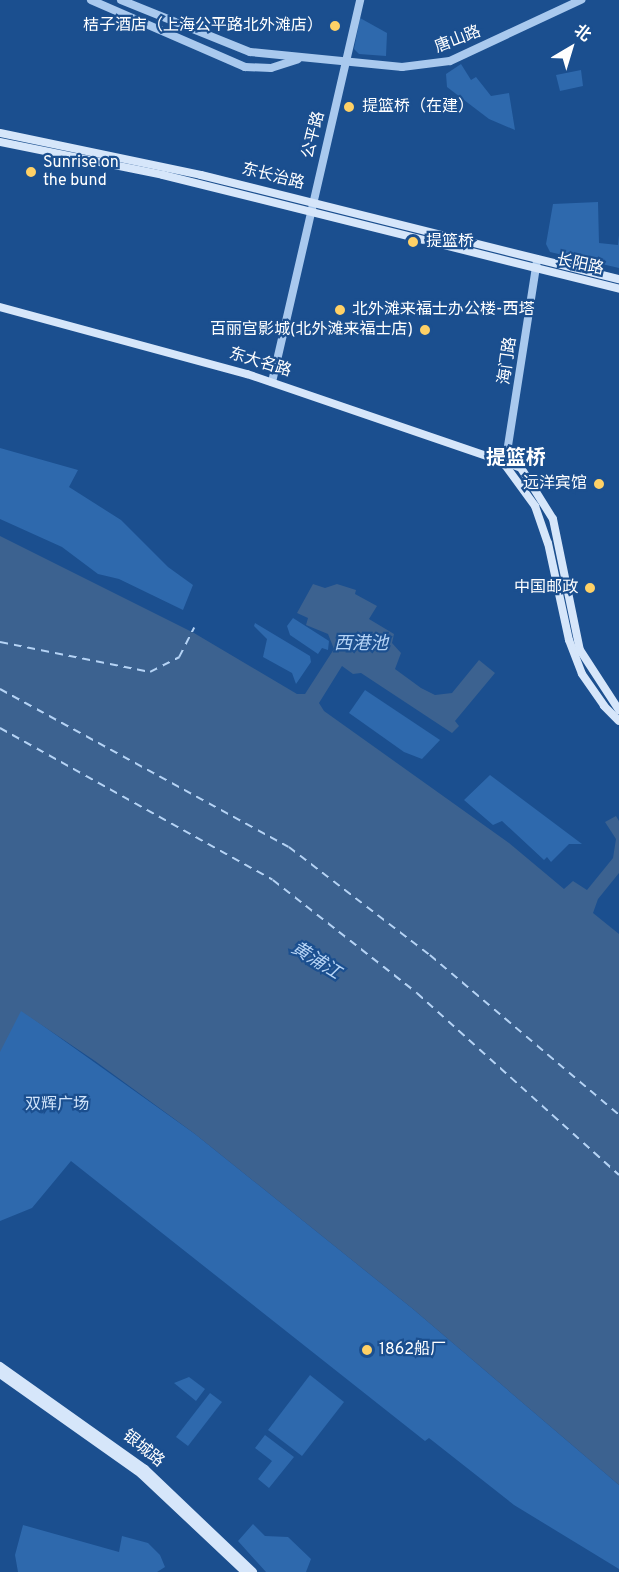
<!DOCTYPE html>
<meta charset="utf-8">
<style>
body{margin:0}
#map{position:relative;width:619px;height:1572px;overflow:hidden;background:#1b4f8f;font-family:Overpass,"Noto Sans SC",sans-serif}
div>[style]{position:absolute}
[style*='--x']{left:calc(var(--x)*1px);top:calc(var(--y)*1px);width:calc(var(--w)*1px);rotate:calc(var(--a)*1deg)}
.green>*{inset:0;background:#2e69ad}
.water>*{inset:0;background:#3c6290}
.ferry>*{height:1.5px;margin-top:-0.75px;transform-origin:0;background:repeating-linear-gradient(90deg,#b5d3f5 0 8px,transparent 0 14px)}
.tertiary>*{height:8px;margin:-4px;padding:0 4px;transform-origin:4px;border-radius:4px;background:#a9c9ee}
.secondary>*{height:8px;margin:-4px;padding:0 4px;transform-origin:4px;border-radius:4px;background:#d6e6fa}
.dots>*{width:16px;height:16px;translate:-50% -50%;box-sizing:border-box;border:3px solid #1b4f8f;border-radius:50%}
span{translate:-50% -50%;white-space:nowrap;text-align:center;line-height:1.15;-webkit-text-stroke:4.5px #1b4f8f;paint-order:stroke}
.poi-label{font-size:16px;color:#fff}
.right{translate:-100% -50%;text-align:right}
.left{translate:0 -50%;text-align:left}
.street-label{font-size:16px;color:#fff}
.park-label{font-size:16px;color:#cfe3fa}
.water-label{font-size:18px;color:#b5d3f5;font-style:italic}
.quarter-label{font-size:20px;color:#fff;font-weight:700}
.north{position:absolute;left:541px;top:18px;width:60px;height:60px;-webkit-text-stroke:4px #1b4f8f;paint-order:stroke;rotate:38deg;font-size:16px;font-weight:700;line-height:24px;text-align:center;color:#fff}
.north::after{content:'';display:block;margin:auto;width:21px;height:27px;background:#fff;clip-path:polygon(50% 0,100% 100%,50% 72%,0 100%)}
</style>
<div id="map">
<div class="green">
<div style="clip-path:polygon(360px 18px,387px 33px,386px 56px,359px 54px,354px 49px)"></div>
<div style="clip-path:polygon(461px 64px,471px 80px,476px 77px,491px 96px,509px 93px,515px 130px,489px 119px,447px 87px,446px 74px)"></div>
<div style="clip-path:polygon(581px 70px,583px 86px,560px 91px,556px 75px)"></div>
<div style="clip-path:polygon(598px 202px,599px 243px,618px 245px,619px 235px,619px 268px,550px 252px,546px 244px,553px 204px)"></div>
<div style="clip-path:polygon(0 448px,78px 470px,69px 487px,121px 520px,168px 567px,193px 585px,183px 610px,119px 579px,98px 574px,62px 547px,0 519px)"></div>
<div style="clip-path:polygon(293px 618px,329px 641px,328px 650px,322px 648px,318px 654px,290px 635px,287px 626px)"></div>
<div style="clip-path:polygon(255px 623px,310px 656px,311px 662px,296px 684px,292px 673px,263px 657px,267px 639px,254px 626px)"></div>
<div style="clip-path:polygon(365px 690px,440px 740px,422px 759px,404px 752px,349px 713px)"></div>
<div style="clip-path:polygon(490px 775px,582px 844px,569px 844px,551px 862px,547px 857px,544px 860px,502px 821px,493px 825px,464px 800px)"></div>
<div style="clip-path:polygon(21px 1010px,195px 1134px,413px 1309px,619px 1485px,619px 1569px,514px 1505px,429px 1438px,425px 1441px,71px 1161px,32px 1208px,0 1221px,0 1030px)"></div>
<div style="clip-path:polygon(310px 1375px,344px 1402px,302px 1456px,268px 1430px)"></div>
<div style="clip-path:polygon(189px 1377px,205px 1389px,196px 1401px,174px 1383px)"></div>
<div style="clip-path:polygon(210px 1393px,222px 1402px,188px 1446px,176px 1437px)"></div>
<div style="clip-path:polygon(265px 1435px,294px 1457px,269px 1488px,258px 1479px,272px 1461px,255px 1448px)"></div>
<div style="clip-path:polygon(253px 1524px,265px 1536px,288px 1537px,311px 1559px,306px 1572px,266px 1572px,238px 1541px)"></div>
<div style="clip-path:polygon(23px 1525px,119px 1552px,122px 1536px,148px 1543px,160px 1555px,165px 1567px,157px 1572px,18px 1572px,15px 1555px)"></div>
</div>
<div class="water">
<div style="clip-path:polygon(0 536px,194px 633px,297px 694px,305px 694px,334px 649px,328px 634px,306px 625px,308px 618px,297px 613px,313px 584px,325px 588px,337px 584px,356px 590px,355px 594px,377px 606px,369px 619px,394px 634px,392px 643px,401px 653px,395px 669px,421px 688px,435px 695px,452px 693px,479px 660px,495px 673px,455px 721px,459px 726px,452px 733px,361px 673px,353px 674px,342px 666px,319px 703px,324px 711px,509px 843px,564px 889px,573px 881px,587px 890px,613px 858px,616px 839px,605px 822px,616px 816px,619px 821px,619px 873px,598px 899px,593px 913px,619px 934px,619px 1485px,413px 1309px,195px 1134px,95px 1061px,21px 1011px,0 1052px)"></div>
</div>
<div class="ferry">
<div style="--x:0;--y:642;--w:153;--a:11.3"></div>
<div style="--x:150;--y:672;--w:33;--a:-27"></div>
<div style="--x:179;--y:657;--w:33;--a:-63"></div>
<div style="--x:0;--y:689;--w:329;--a:28.7"></div>
<div style="--x:289;--y:847;--w:178;--a:37.5"></div>
<div style="--x:430;--y:955;--w:248;--a:40.2"></div>
<div style="--x:0;--y:728;--w:312;--a:29.1"></div>
<div style="--x:273;--y:880;--w:183;--a:38.1"></div>
<div style="--x:417;--y:993;--w:272;--a:42"></div>
</div>
<div class="tertiary">
<div style="--x:91;--y:0;--w:168;--a:23.5"></div>
<div style="--x:245;--y:67;--w:26;--a:2"></div>
<div style="--x:271;--y:68;--w:28;--a:-18"></div>
<div style="--x:121;--y:0;--w:139;--a:22"></div>
<div style="--x:250;--y:52;--w:153;--a:5.6"></div>
<div style="--x:402;--y:67;--w:48;--a:-7.1"></div>
<div style="--x:450;--y:61;--w:145;--a:-25"></div>
<div style="--x:272;--y:382;--w:392;--a:-77"></div>
<div style="--x:505;--y:465;--w:207;--a:-81.1"></div>
</div>
<div class="secondary">
<div style="--x:0;--y:133;--w:205;--a:11.8"></div>
<div style="--x:201;--y:175;--w:431;--a:14"></div>
<div style="--x:0;--y:142;--w:166;--a:11.4"></div>
<div style="--x:163;--y:175;--w:470;--a:14"></div>
<div style="--x:0;--y:307;--w:256;--a:15.2"></div>
<div style="--x:247;--y:374;--w:290;--a:18.9"></div>
<div style="--x:521;--y:468;--w:60;--a:57.9"></div>
<div style="--x:553;--y:519;--w:134;--a:78.4"></div>
<div style="--x:580;--y:650;--w:72;--a:57"></div>
<div style="--x:505;--y:465;--w:51;--a:53.8"></div>
<div style="--x:535;--y:506;--w:39;--a:71"></div>
<div style="--x:548;--y:543;--w:99;--a:77.8"></div>
<div style="--x:569;--y:640;--w:36;--a:69"></div>
<div style="--x:582;--y:674;--w:39;--a:55"></div>
<div style="--x:604;--y:706;--w:21;--a:45"></div>
<div style="--x:0;--y:1366;--w:178;--a:35.4"></div>
<div style="--x:145;--y:1469;--w:149;--a:43.6"></div>
<div style="--x:0;--y:1374;--w:173;--a:35.3"></div>
<div style="--x:141;--y:1474;--w:143;--a:43.3"></div>
</div>
<div class="dots">
<div style="left:335px;top:26px;background:#ffd166"></div>
<div style="left:349px;top:107px;background:#ffd166"></div>
<div style="left:31px;top:172px;background:#ffd166"></div>
<div style="left:413px;top:242px;background:#ffd166"></div>
<div style="left:340px;top:310px;background:#ffd166"></div>
<div style="left:425px;top:330px;background:#ffd166"></div>
<div style="left:599px;top:484px;background:#ffd166"></div>
<div style="left:590px;top:588px;background:#ffd166"></div>
<div style="left:367px;top:1350px;background:#ffd166"></div>
</div>
<div class="poi-label">
<span class="right" style="left:323px;top:26px">桔子酒店（上海公平路北外滩店）</span>
<span class="left" style="left:362px;top:107px">提篮桥（在建）</span>
<span class="left" style="left:43px;top:172px">Sunrise on<br>the bund</span>
<span class="left" style="left:426px;top:242px">提篮桥</span>
<span class="left" style="left:352px;top:310px">北外滩来福士办公楼-西塔</span>
<span class="right" style="left:413px;top:330px">百丽宫影城(北外滩来福士店)</span>
<span class="right" style="left:587px;top:484px">远洋宾馆</span>
<span class="right" style="left:578px;top:588px">中国邮政</span>
<span class="left" style="left:379px;top:1350px">1862船厂</span>
</div>
<div class="street-label">
<span style="left:458px;top:40px;rotate:-21deg">唐山路</span>
<span style="left:314px;top:135px;rotate:-76deg">公平路</span>
<span style="left:273px;top:177px;rotate:14deg">东长治路</span>
<span style="left:580px;top:265px;rotate:12deg">长阳路</span>
<span style="left:508px;top:361px;rotate:-82deg">海门路</span>
<span style="left:260px;top:363px;rotate:17deg">东大名路</span>
<span style="left:143px;top:1449px;rotate:39deg">银城路</span>
</div>
<div class="park-label">
<span style="left:57px;top:1105px">双辉广场</span>
</div>
<div class="water-label">
<span style="left:361px;top:645px">西港池</span>
<span style="left:315px;top:962px;rotate:32deg">黄浦江</span>
</div>
<div class="quarter-label">
<span style="left:516px;top:459px">提篮桥</span>
</div>
<div class="north">北</div>
</div>
